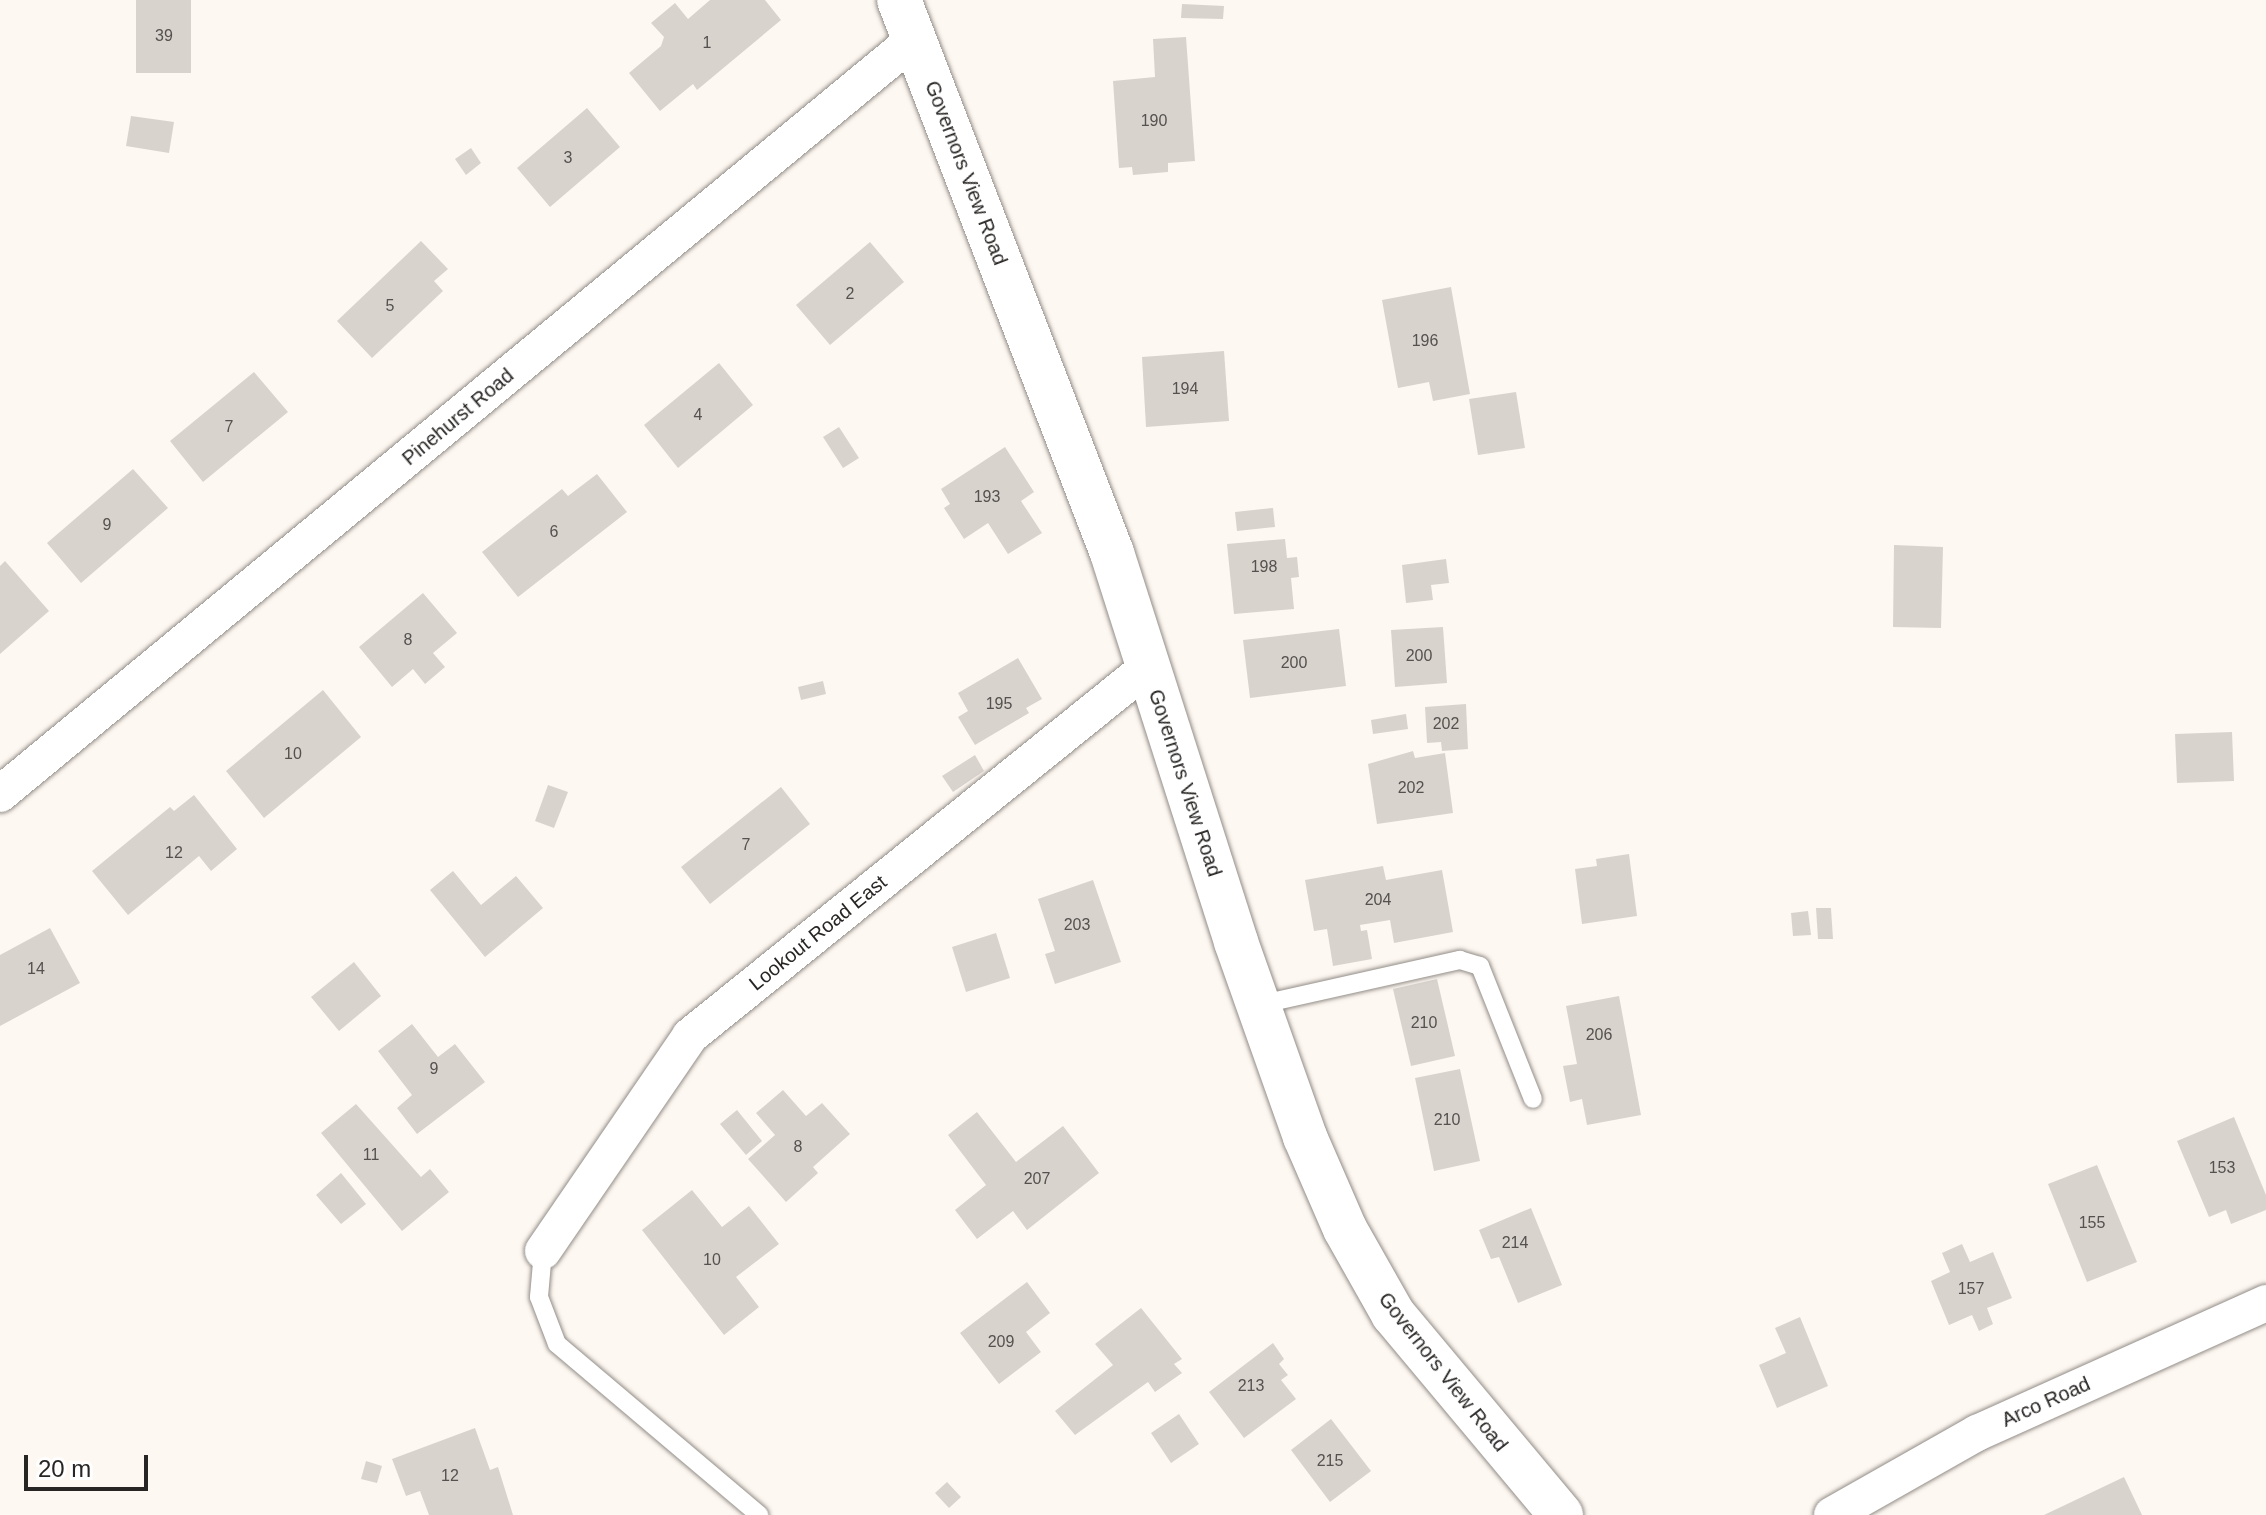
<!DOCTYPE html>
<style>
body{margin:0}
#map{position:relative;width:2266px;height:1515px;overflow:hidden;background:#fef8f2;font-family:Arial,sans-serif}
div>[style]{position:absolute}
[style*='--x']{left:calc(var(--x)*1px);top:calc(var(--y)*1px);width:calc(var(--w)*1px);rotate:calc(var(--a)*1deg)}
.building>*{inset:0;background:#d9d3ce}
.roads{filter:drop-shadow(0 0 2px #928c87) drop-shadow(0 0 2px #928c87)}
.service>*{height:18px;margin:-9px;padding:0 9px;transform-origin:9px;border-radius:9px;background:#fff}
.minor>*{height:36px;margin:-18px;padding:0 18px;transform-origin:18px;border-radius:18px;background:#fff}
.tertiary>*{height:44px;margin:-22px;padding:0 22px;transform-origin:22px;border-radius:22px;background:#fff}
span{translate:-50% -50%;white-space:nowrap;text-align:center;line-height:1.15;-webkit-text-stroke:6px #fff;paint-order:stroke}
.number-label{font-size:16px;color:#54514e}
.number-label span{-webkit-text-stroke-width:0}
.street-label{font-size:20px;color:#282624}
.scale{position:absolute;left:24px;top:1455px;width:124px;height:36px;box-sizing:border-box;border:4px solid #282624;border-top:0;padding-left:10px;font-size:24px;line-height:28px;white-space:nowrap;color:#282624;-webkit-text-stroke:6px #fff;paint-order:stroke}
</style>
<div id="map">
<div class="building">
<div style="clip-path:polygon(136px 0,191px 0,191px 73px,136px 73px)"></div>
<div style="clip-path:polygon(710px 0,765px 0,781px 20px,697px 90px,693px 84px,660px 111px,629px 73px,661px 46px,664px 37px,651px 23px,675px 3px,688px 19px)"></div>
<div style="clip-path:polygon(1182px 4px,1224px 6px,1223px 19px,1181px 18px)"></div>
<div style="clip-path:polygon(1186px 37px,1195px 161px,1168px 163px,1168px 172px,1133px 175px,1132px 167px,1119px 168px,1113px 81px,1155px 77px,1153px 39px)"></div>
<div style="clip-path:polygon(587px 108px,620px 147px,550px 207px,517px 168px)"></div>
<div style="clip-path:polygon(131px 116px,174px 122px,169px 153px,126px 146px)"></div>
<div style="clip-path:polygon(471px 148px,481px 163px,466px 175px,455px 159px)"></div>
<div style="clip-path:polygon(421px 241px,448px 269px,434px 281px,443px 291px,372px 358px,337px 321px)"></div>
<div style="clip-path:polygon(870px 242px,904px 282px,830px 345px,796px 305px)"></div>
<div style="clip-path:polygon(1451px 287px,1470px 394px,1433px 401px,1429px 382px,1398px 388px,1382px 300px)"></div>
<div style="clip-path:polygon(1224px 351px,1229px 421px,1146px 427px,1142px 357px)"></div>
<div style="clip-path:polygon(719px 363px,753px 405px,678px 468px,644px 425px)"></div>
<div style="clip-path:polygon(254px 372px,288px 412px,203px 482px,170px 441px)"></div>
<div style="clip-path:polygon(1516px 392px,1525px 448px,1478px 455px,1469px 399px)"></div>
<div style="clip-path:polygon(839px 427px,859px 458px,843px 468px,823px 437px)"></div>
<div style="clip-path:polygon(1005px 447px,1034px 492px,1021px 501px,1042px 533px,1008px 554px,988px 523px,964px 539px,944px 508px,950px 504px,941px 489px)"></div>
<div style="clip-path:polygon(133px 469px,168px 508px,81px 583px,47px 543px)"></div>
<div style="clip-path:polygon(597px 474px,627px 512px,518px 597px,482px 552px,562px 489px,568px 496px)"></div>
<div style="clip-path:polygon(1273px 508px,1275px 527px,1237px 531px,1235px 512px)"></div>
<div style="clip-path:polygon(1285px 539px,1287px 558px,1297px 557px,1299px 577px,1291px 578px,1294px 609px,1234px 614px,1227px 544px)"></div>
<div style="clip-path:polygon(1894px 545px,1943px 547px,1941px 628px,1893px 627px)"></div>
<div style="clip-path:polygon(1446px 559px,1449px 583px,1431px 585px,1433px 600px,1406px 603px,1402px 565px)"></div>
<div style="clip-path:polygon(5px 561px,49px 611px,0 654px,0 566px)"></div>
<div style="clip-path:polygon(423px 593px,457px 633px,433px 653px,445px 667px,425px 684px,413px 669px,392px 687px,359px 647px)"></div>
<div style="clip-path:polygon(1443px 627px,1447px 683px,1395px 687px,1391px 630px)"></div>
<div style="clip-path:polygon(1339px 629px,1346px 686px,1250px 698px,1243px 640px)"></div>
<div style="clip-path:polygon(1018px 658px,1042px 699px,1026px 708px,1029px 713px,975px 745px,958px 717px,968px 711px,958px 693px)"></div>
<div style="clip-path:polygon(823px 681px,826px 694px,801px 700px,798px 687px)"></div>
<div style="clip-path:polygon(323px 690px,361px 737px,264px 818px,226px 771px)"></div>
<div style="clip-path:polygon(1466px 704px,1468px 749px,1442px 751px,1441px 742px,1427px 743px,1425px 707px)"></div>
<div style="clip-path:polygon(1406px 714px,1408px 729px,1373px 734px,1371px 720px)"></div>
<div style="clip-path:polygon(2232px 732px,2234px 781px,2177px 783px,2175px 734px)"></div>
<div style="clip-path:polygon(1413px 751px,1415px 758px,1445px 753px,1453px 813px,1377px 824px,1368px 764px)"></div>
<div style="clip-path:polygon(975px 755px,984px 771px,953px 792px,942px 776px)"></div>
<div style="clip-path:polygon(548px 785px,568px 792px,554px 828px,535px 821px)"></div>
<div style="clip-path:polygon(781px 787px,810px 824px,710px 904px,681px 867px)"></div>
<div style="clip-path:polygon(194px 795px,237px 849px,211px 871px,199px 856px,128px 915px,92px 871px,170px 807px,174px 811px)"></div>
<div style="clip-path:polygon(1629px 854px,1637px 916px,1582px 924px,1575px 869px,1597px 866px,1596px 859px)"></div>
<div style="clip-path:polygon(1383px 866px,1386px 880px,1442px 870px,1453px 932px,1394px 943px,1390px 920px,1360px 925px,1361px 931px,1367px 930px,1372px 959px,1333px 966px,1327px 929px,1314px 931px,1305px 880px)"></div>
<div style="clip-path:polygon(453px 871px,481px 905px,516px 876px,543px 908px,485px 957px,430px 890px)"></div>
<div style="clip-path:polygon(1093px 880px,1121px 962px,1055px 984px,1045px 954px,1055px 951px,1038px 899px)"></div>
<div style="clip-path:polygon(1816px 908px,1831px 908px,1833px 939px,1818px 939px)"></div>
<div style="clip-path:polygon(1808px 911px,1811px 935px,1793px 936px,1791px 913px)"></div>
<div style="clip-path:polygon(50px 928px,80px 983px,0 1026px,0 955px)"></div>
<div style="clip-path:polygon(996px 933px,1010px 978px,966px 992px,952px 947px)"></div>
<div style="clip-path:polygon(354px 962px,381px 996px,339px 1031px,311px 997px)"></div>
<div style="clip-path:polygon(1437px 979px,1455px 1056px,1411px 1066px,1393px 989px)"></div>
<div style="clip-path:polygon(1619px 996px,1641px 1115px,1587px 1125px,1582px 1099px,1570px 1102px,1563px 1066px,1577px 1064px,1566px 1006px)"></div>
<div style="clip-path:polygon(412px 1024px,438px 1057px,455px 1044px,485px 1082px,417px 1134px,397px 1108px,412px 1095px,378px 1051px)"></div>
<div style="clip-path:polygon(1460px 1069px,1480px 1161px,1434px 1171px,1415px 1078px)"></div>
<div style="clip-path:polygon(783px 1090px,806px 1116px,822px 1103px,850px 1134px,813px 1167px,818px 1173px,786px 1202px,748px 1159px,775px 1135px,756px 1113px)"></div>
<div style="clip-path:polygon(356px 1104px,421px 1177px,430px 1169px,449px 1192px,402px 1231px,321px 1133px)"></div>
<div style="clip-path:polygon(737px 1110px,762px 1141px,746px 1155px,720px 1124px)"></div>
<div style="clip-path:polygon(977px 1112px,1016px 1162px,1063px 1126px,1099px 1173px,1027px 1230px,1013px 1211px,977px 1239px,955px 1210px,986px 1185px,948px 1135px)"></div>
<div style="clip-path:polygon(2234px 1117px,2266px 1195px,2266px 1210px,2231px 1224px,2226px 1210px,2209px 1217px,2177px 1141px)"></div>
<div style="clip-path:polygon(2097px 1165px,2137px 1262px,2087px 1282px,2048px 1184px)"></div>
<div style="clip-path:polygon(341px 1173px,366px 1204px,341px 1224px,316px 1195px)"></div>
<div style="clip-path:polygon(692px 1190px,722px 1227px,749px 1206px,779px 1244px,736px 1277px,759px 1307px,724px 1335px,642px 1230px)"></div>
<div style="clip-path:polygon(1531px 1208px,1562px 1285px,1518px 1303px,1499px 1257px,1491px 1259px,1479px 1230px)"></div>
<div style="clip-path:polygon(1962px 1244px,1970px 1262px,1993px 1252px,2012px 1298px,1987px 1308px,1993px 1324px,1979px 1331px,1972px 1315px,1949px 1325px,1931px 1281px,1950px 1272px,1942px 1253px)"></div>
<div style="clip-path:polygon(1027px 1282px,1050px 1313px,1026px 1332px,1041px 1352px,999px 1384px,960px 1333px)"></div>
<div style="clip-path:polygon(1141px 1308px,1182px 1359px,1174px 1364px,1182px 1373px,1155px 1392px,1148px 1382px,1075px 1435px,1055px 1411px,1113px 1365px,1095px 1344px)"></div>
<div style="clip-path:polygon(1800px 1317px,1828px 1386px,1777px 1408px,1759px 1365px,1786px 1353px,1775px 1328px)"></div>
<div style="clip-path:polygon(1273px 1343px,1284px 1359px,1279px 1364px,1288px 1375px,1281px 1380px,1296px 1399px,1244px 1438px,1209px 1392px)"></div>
<div style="clip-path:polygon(1179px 1414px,1199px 1444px,1171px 1463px,1151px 1433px)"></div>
<div style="clip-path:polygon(1331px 1419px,1371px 1471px,1330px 1502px,1291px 1450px)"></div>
<div style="clip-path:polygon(475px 1428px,490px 1470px,498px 1467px,513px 1515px,429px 1515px,420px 1491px,406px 1496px,392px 1459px)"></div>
<div style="clip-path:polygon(366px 1461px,382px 1466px,377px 1483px,361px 1479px)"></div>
<div style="clip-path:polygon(2124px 1477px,2142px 1515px,2044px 1515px)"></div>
<div style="clip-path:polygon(947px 1482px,961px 1497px,949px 1508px,935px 1493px)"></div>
</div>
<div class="roads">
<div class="service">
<div style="--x:1258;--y:1005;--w:207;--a:-12.6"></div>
<div style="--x:1460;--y:960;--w:21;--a:17"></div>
<div style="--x:1480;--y:966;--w:143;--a:68.3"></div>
<div style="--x:543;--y:1251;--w:46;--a:95"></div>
<div style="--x:539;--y:1297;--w:50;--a:69"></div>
<div style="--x:557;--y:1344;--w:265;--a:40.2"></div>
</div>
<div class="minor">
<div style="--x:0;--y:794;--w:1186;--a:-39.53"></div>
<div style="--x:543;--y:1251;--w:260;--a:-55.6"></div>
<div style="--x:690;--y:1036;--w:588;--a:-38.86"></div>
<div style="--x:1832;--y:1515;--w:167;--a:-29.5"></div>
<div style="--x:1977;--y:1433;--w:317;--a:-24.2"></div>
</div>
<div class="tertiary">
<div style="--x:899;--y:0;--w:593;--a:68.93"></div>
<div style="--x:1112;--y:553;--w:408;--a:72.3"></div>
<div style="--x:1236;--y:942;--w:207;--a:70.5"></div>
<div style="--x:1305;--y:1137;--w:100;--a:66.5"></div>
<div style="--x:1345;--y:1229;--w:98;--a:60.5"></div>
<div style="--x:1393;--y:1314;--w:262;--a:50.1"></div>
</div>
</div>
<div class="number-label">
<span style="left:164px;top:36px">39</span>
<span style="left:707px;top:43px">1</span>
<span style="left:1154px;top:121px">190</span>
<span style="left:568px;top:158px">3</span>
<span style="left:850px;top:294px">2</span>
<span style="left:390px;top:306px">5</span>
<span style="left:1425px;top:341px">196</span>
<span style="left:1185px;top:389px">194</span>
<span style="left:698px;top:415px">4</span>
<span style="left:229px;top:427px">7</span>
<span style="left:987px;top:497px">193</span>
<span style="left:107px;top:525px">9</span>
<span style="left:554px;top:532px">6</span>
<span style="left:1264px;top:567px">198</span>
<span style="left:408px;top:640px">8</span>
<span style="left:1419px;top:656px">200</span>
<span style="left:1294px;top:663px">200</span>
<span style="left:999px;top:704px">195</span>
<span style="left:1446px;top:724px">202</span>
<span style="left:293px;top:754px">10</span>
<span style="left:1411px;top:788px">202</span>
<span style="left:746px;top:845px">7</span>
<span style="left:174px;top:853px">12</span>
<span style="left:1378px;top:900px">204</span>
<span style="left:1077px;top:925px">203</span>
<span style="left:36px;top:969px">14</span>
<span style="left:1424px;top:1023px">210</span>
<span style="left:1599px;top:1035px">206</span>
<span style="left:434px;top:1069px">9</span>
<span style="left:1447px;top:1120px">210</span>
<span style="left:798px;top:1147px">8</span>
<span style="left:371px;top:1155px">11</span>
<span style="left:2222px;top:1168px">153</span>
<span style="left:1037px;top:1179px">207</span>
<span style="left:2092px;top:1223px">155</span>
<span style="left:1515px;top:1243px">214</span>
<span style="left:712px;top:1260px">10</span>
<span style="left:1971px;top:1289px">157</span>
<span style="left:1001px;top:1342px">209</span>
<span style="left:1251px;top:1386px">213</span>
<span style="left:1330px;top:1461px">215</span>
<span style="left:450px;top:1476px">12</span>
</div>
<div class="street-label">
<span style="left:966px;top:173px;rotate:69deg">Governors View Road</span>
<span style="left:458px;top:417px;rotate:-40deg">Pinehurst Road</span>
<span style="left:1185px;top:783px;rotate:72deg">Governors View Road</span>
<span style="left:818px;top:933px;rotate:-39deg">Lookout Road East</span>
<span style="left:1443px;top:1372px;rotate:52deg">Governors View Road</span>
<span style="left:2046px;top:1402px;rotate:-24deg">Arco Road</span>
</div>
<div class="scale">20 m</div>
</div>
